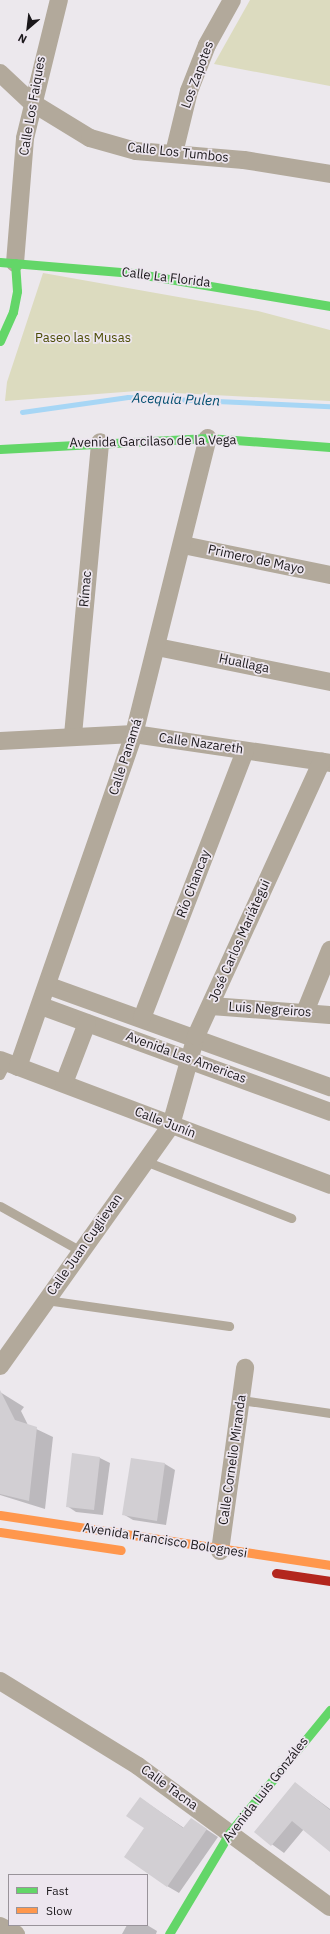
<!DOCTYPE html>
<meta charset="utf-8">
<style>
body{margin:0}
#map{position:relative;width:330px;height:1934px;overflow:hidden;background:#ece8ed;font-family:"IBM Plex Sans",sans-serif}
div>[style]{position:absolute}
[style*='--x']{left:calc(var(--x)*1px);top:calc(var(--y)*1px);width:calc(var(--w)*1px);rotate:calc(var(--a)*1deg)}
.green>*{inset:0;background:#dcdbbf}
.shadow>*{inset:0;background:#0003}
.stream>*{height:5px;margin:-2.5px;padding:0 2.5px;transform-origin:2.5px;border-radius:2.5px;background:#a7d6f5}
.building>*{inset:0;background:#d2cfd3}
.lane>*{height:9px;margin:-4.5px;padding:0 4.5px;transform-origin:4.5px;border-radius:4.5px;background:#b2a99b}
.street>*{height:18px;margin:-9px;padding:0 9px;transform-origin:9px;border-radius:9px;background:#b2a99b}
.fast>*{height:9px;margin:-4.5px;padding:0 4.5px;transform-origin:4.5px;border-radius:4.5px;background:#63d668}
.slow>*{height:9px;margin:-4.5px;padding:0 4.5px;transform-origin:4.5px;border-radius:4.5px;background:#ff974d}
.jam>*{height:9px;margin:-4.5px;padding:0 4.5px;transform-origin:4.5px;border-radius:4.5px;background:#b3261e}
span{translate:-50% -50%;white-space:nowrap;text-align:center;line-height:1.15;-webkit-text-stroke:3.5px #ede6ef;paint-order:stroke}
.street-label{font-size:13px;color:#1a171a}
.park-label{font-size:13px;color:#4c4d05}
.water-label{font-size:14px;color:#004e6f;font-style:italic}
.legend{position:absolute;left:8px;top:1874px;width:140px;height:52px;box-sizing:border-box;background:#ede6ef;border:1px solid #99939a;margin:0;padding:5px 7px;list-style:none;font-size:12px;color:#1a171a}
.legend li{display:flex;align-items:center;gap:8px;height:20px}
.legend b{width:20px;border:1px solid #99939a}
.north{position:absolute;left:8px;top:8px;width:40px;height:40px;-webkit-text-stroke:3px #ede6ef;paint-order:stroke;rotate:208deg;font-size:11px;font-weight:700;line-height:16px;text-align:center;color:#1a171a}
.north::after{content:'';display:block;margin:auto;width:14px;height:18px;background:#1a171a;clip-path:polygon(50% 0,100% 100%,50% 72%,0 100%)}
</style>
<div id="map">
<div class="green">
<div style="clip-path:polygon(250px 0,330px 0,330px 86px,214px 64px)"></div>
<div style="clip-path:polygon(43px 273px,258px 311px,330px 330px,330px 401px,137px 391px,5px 401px,7px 382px)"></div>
</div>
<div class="shadow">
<div style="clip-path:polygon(0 1392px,24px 1407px,21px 1411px,28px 1425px,53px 1437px,45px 1509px,0 1495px)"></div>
<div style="clip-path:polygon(73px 1454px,100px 1458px,110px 1463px,103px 1515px,76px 1512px,67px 1506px)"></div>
<div style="clip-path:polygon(132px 1459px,165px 1464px,175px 1470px,166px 1525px,133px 1520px,123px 1514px)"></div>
<div style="clip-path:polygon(295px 1783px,330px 1809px,330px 1850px,304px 1829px,284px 1853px,255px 1832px)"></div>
<div style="clip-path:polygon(140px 1798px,184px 1828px,191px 1819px,218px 1837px,179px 1893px,167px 1886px,146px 1828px)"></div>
<div style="clip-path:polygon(127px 1925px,147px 1925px,157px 1931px,156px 1934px,122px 1934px)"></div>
</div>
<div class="stream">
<div style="--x:22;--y:412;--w:107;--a:-8.1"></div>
<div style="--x:128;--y:397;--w:202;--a:2.6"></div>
</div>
<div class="building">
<div style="clip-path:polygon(0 1390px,15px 1420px,37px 1427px,29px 1501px,0 1494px)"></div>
<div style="clip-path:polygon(72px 1453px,100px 1457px,94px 1510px,66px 1507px)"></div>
<div style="clip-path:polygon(131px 1458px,165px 1463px,157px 1521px,122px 1515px)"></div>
<div style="clip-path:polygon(295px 1782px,330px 1810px,330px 1852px,292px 1821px,271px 1846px,254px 1832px)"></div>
<div style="clip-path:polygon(140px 1797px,183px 1828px,191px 1818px,207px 1829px,167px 1887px,124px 1857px,144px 1828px,126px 1816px)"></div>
</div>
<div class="lane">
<div style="--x:0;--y:1075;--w:13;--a:-63"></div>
<div style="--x:145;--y:1161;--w:157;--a:21.3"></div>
<div style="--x:0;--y:1206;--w:93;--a:29.1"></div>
<div style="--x:46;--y:1300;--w:185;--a:8.1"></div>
<div style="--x:241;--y:1400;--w:90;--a:8.3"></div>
</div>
<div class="street">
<div style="--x:0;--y:73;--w:42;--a:43.1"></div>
<div style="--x:31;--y:102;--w:69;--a:31.4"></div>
<div style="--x:90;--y:138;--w:48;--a:15.8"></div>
<div style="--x:136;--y:151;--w:108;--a:4.8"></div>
<div style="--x:244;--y:160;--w:87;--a:9.2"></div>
<div style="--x:174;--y:153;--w:64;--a:-76.4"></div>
<div style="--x:189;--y:91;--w:49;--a:-68.6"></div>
<div style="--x:207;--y:45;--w:51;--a:-60.9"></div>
<div style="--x:15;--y:263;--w:125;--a:-85.4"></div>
<div style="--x:25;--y:138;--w:142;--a:-76.2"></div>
<div style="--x:183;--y:545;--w:150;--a:11.5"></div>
<div style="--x:157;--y:647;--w:177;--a:11.4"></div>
<div style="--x:73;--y:735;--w:294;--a:-84.7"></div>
<div style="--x:0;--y:741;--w:134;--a:-3"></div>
<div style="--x:134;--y:734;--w:198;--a:8.4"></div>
<div style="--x:49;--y:986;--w:299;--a:19.8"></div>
<div style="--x:41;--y:1006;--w:308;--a:20.1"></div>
<div style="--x:211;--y:1006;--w:119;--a:4.3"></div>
<div style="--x:305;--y:1012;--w:67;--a:-68"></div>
<div style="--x:142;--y:1018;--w:286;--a:-68.9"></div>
<div style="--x:0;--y:1060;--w:353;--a:20.7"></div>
<div style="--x:18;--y:1067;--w:353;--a:-70.8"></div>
<div style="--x:134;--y:734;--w:305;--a:-76"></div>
<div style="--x:64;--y:1083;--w:64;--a:-69"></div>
<div style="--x:0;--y:1366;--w:296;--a:-54.6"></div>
<div style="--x:171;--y:1125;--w:92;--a:-74.3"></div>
<div style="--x:196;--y:1036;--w:302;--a:-65.4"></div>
<div style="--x:220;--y:1551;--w:185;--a:-82.2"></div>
<div style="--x:0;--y:1681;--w:162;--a:31.6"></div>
<div style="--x:138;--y:1766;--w:238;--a:36.3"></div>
<div style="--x:0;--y:1926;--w:18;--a:27"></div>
</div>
<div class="fast">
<div style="--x:0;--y:262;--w:133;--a:4.7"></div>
<div style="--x:133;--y:273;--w:200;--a:9.5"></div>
<div style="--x:0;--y:341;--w:32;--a:-66"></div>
<div style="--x:13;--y:312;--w:21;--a:-79"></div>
<div style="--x:17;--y:291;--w:28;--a:-94"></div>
<div style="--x:0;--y:449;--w:208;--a:-3"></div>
<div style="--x:208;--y:438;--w:122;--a:4.2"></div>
<div style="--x:169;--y:1934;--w:119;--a:-59.1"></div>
<div style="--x:230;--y:1832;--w:158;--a:-50.7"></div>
</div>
<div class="slow">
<div style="--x:0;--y:1515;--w:334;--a:8.6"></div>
<div style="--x:0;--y:1532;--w:122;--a:8.5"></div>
</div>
<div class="jam">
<div style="--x:276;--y:1573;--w:55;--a:8.4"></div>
</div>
<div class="street-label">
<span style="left:198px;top:75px;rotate:-70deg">Los Zapotes</span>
<span style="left:33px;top:106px;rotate:-80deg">Calle Los Faiques</span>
<span style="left:178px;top:153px;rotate:6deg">Calle Los Tumbos</span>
<span style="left:166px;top:278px;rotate:7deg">Calle La Florida</span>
<span style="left:153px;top:442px;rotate:-1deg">Avenida Garcilaso de la Vega</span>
<span style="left:256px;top:560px;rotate:12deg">Primero de Mayo</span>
<span style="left:86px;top:589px;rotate:-85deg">Rímac</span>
<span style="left:244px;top:664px;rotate:12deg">Huallaga</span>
<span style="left:201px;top:744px;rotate:8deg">Calle Nazareth</span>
<span style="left:126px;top:757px;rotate:-72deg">Calle Panamá</span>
<span style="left:194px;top:884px;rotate:-69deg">Río Chancay</span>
<span style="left:240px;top:941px;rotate:-66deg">José Carlos Mariátegui</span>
<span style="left:270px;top:1010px;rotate:4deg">Luis Negreiros</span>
<span style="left:186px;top:1058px;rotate:20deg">Avenida Las Americas</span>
<span style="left:165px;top:1123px;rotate:21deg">Calle Junín</span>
<span style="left:85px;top:1245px;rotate:-55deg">Calle Juan Cuglievan</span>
<span style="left:233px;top:1460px;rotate:-82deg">Calle Cornelio Miranda</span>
<span style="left:165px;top:1541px;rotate:9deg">Avenida Francisco Bolognesi</span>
<span style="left:169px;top:1788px;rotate:36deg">Calle Tacna</span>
<span style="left:266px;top:1790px;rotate:-52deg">Avenida Luis Gonzáles</span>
</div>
<div class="park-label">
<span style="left:83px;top:338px">Paseo las Musas</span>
</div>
<div class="water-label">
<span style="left:176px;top:399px;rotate:2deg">Acequia Pulen</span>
</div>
<ul class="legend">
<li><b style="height:5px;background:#63d668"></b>Fast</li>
<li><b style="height:5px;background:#ff974d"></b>Slow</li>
</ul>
<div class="north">N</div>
</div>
